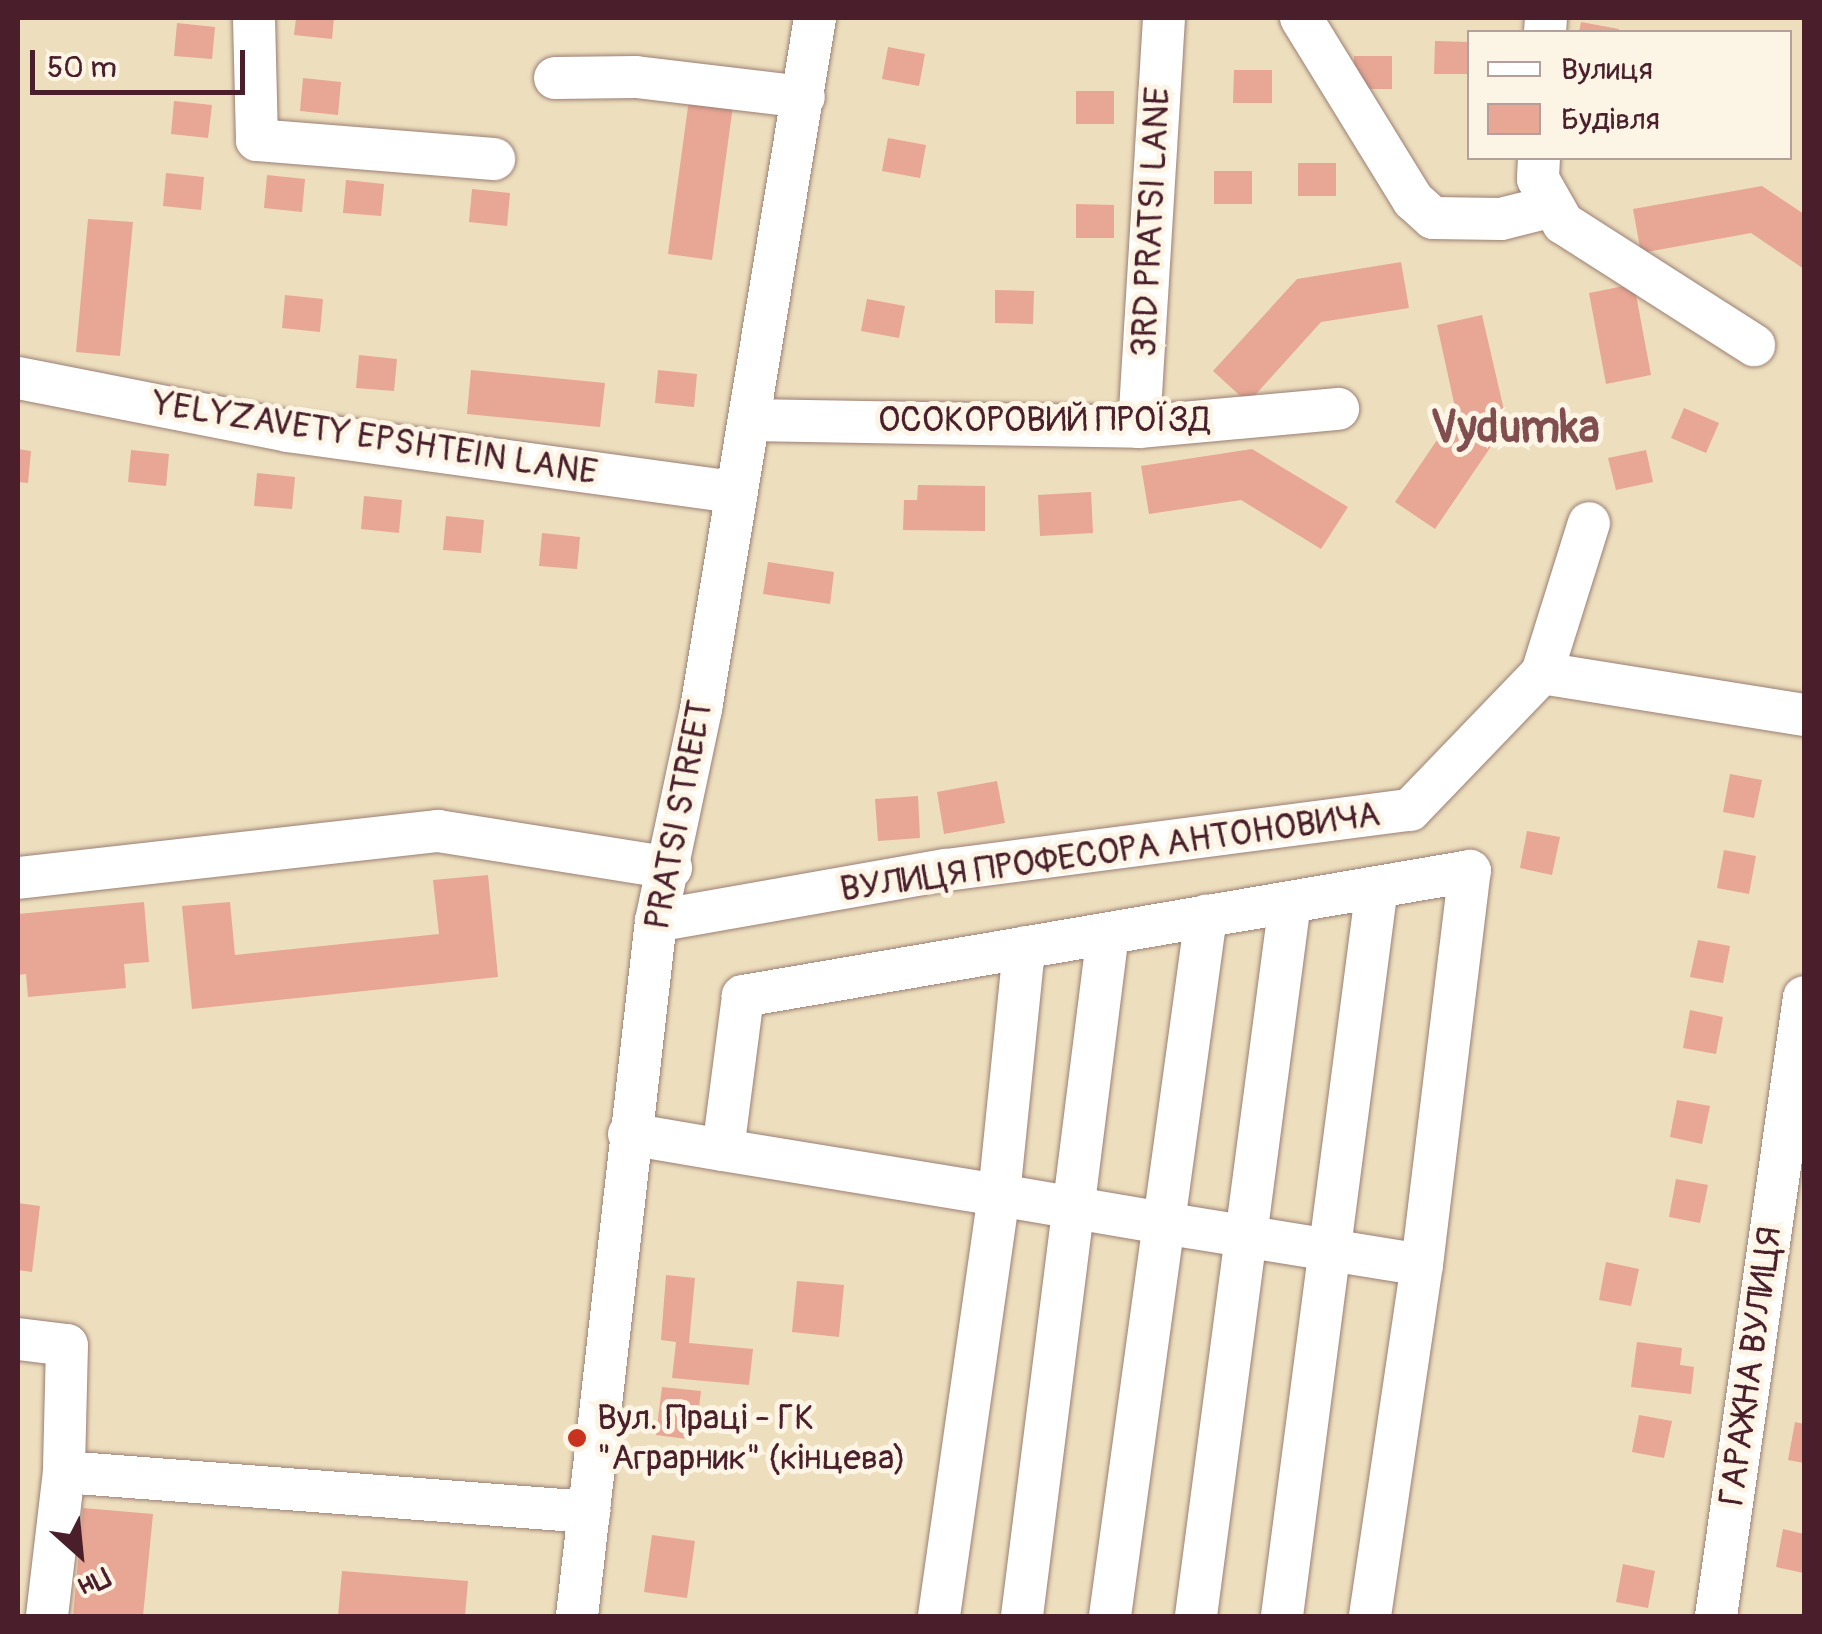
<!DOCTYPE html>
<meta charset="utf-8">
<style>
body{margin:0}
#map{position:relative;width:1822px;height:1634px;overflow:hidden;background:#eddfbe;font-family:Pangolin,sans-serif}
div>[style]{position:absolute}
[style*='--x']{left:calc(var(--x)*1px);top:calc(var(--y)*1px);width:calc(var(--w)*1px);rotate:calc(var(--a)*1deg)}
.building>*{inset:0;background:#e8a695}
.roads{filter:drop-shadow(0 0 2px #9c7f74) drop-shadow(0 0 2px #9c7f74)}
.minor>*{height:42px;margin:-21px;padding:0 21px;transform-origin:21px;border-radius:21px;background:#fff}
.dots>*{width:28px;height:28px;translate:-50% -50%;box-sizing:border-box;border:5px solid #fcf5e5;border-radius:50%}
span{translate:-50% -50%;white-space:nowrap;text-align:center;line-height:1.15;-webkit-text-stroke:10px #fcf5e5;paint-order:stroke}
.street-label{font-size:35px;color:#4a1f2b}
.poi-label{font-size:35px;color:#4a1f2b}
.left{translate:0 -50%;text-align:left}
.district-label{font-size:45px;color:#814e50;font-weight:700}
.frame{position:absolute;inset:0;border:20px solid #4a1f2b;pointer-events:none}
.legend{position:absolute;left:1467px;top:30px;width:325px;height:130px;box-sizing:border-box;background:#fcf5e5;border:2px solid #b59f9b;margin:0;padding:12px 18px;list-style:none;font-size:30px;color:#4a1f2b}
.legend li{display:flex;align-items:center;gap:20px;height:50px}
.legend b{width:50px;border:2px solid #b59f9b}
.north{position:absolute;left:30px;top:1504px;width:100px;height:100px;-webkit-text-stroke:8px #fcf5e5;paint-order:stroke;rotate:153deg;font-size:28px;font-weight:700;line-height:40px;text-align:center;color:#4a1f2b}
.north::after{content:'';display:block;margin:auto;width:35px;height:45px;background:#4a1f2b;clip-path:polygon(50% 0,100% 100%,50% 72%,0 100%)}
.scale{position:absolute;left:30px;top:50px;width:215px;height:45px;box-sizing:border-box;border:5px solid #4a1f2b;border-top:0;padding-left:12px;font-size:30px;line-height:35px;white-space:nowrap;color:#4a1f2b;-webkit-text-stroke:8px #fcf5e5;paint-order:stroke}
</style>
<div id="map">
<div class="building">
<div style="clip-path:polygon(296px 18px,334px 18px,332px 39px,294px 35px)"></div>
<div style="clip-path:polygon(1581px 22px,1619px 29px,1618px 32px,1579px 32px)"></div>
<div style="clip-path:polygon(177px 23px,215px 27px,212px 59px,174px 56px)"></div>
<div style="clip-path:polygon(1435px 41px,1470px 42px,1470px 74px,1434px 74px)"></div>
<div style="clip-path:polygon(888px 47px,925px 54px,919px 86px,882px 79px)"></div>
<div style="clip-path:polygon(1354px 56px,1392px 56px,1392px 89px,1354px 89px)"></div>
<div style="clip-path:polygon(1234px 70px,1272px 70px,1272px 103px,1233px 103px)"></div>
<div style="clip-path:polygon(303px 78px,341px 82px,338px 115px,300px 111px)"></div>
<div style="clip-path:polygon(1076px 91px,1114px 91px,1114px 124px,1076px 124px)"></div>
<div style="clip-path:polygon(690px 92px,734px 98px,712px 260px,668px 254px)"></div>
<div style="clip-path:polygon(174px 101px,212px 105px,208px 138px,171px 134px)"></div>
<div style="clip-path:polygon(888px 138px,926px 145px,920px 178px,882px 171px)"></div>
<div style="clip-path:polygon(1298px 163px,1336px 163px,1336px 196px,1298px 196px)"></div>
<div style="clip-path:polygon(1214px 171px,1252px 171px,1252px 204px,1214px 204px)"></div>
<div style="clip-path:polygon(166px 173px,204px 177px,201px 210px,163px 206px)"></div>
<div style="clip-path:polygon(267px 175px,305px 179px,302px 212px,264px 208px)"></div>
<div style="clip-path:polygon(346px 180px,384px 184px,381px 216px,343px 213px)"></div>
<div style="clip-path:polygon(1762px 186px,1804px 214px,1804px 269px,1751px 233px,1641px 253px,1633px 209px)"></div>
<div style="clip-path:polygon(472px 189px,510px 193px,507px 226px,469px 222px)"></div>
<div style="clip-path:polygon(1076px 204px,1114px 205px,1114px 238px,1076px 238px)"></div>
<div style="clip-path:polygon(88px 219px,133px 222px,120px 356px,76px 352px)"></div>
<div style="clip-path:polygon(1401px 262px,1409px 308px,1321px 322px,1248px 403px,1213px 371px,1297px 279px)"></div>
<div style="clip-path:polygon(1634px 284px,1651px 375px,1606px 384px,1589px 293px)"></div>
<div style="clip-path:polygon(995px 290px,1034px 291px,1033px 324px,995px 323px)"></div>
<div style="clip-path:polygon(285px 295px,323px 299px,320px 332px,282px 328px)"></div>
<div style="clip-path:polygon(867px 299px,905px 306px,899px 338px,861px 331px)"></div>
<div style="clip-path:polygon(1482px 315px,1507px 423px,1435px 529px,1395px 502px,1456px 412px,1437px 325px)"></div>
<div style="clip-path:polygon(359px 355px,397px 359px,394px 391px,356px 388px)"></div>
<div style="clip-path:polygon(471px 370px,605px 383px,600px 427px,467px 414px)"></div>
<div style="clip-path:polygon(658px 370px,697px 374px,694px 407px,655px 403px)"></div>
<div style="clip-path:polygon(1684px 408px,1719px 423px,1706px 453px,1671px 438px)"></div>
<div style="clip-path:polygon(18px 449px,31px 451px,28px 483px,18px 482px)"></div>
<div style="clip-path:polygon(1252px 449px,1348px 507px,1321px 549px,1241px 500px,1149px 514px,1141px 466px)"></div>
<div style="clip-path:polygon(131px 450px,169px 454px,166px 486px,128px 482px)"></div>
<div style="clip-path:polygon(1646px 450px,1653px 482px,1616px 490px,1608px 458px)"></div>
<div style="clip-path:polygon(257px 473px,295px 477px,292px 509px,254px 506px)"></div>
<div style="clip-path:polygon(918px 485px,985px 486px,985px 531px,903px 530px,904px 500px,917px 500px)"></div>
<div style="clip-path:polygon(1091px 492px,1093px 533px,1040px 536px,1038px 495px)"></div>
<div style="clip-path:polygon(364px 496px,402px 500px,399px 533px,361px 529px)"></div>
<div style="clip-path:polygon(446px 516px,484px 520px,481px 553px,443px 550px)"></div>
<div style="clip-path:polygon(542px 533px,580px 537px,577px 569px,539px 566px)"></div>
<div style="clip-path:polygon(768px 562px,834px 572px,830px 604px,763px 594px)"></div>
<div style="clip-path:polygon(1730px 774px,1762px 780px,1754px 818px,1723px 812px)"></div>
<div style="clip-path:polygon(997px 781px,1005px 823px,944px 834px,937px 792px)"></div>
<div style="clip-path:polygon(918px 796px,920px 838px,878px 841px,875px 799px)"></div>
<div style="clip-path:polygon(1527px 831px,1560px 837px,1552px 875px,1520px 868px)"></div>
<div style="clip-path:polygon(1724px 850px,1756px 856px,1749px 894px,1717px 888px)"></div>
<div style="clip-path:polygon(488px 875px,498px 977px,192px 1009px,182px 906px,230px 902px,235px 955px,439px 934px,433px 880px)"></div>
<div style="clip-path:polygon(144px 902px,149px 962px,124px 964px,126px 988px,28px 997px,26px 974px,18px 975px,18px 914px)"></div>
<div style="clip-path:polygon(1698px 940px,1730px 946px,1723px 983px,1690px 977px)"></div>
<div style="clip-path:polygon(1690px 1010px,1723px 1017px,1716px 1054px,1683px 1048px)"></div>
<div style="clip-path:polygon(1677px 1100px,1710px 1106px,1702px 1144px,1670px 1137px)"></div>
<div style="clip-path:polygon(1676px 1179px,1708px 1185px,1700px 1223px,1669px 1217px)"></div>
<div style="clip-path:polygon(18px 1203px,40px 1206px,32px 1272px,18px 1270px)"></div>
<div style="clip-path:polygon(1606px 1262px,1639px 1269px,1631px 1306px,1599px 1300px)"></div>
<div style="clip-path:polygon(666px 1275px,695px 1278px,689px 1343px,753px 1349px,749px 1385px,672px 1378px,676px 1342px,661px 1340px)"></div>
<div style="clip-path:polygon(797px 1281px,844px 1285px,839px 1337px,792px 1332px)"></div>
<div style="clip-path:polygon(1637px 1342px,1682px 1348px,1680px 1365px,1694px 1367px,1691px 1394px,1631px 1387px)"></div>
<div style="clip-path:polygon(662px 1387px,701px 1391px,695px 1440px,656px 1435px)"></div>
<div style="clip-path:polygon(1639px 1415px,1672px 1421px,1664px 1458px,1632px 1452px)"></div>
<div style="clip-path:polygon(1795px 1422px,1804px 1424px,1804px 1463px,1788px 1460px)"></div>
<div style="clip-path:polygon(83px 1508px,153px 1514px,143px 1616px,73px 1616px)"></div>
<div style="clip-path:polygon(1783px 1529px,1804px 1534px,1804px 1573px,1776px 1567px)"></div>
<div style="clip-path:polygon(652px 1535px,695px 1541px,687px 1598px,644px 1592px)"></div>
<div style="clip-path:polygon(1623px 1564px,1655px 1571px,1648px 1608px,1616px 1602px)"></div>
<div style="clip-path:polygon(342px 1571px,468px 1581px,465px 1616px,338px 1616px)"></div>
</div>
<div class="roads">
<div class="minor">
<div style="--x:254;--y:18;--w:122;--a:88.6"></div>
<div style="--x:257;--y:140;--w:238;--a:4.6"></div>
<div style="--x:1301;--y:18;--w:214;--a:58.4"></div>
<div style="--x:1413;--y:200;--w:27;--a:42"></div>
<div style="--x:1433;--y:218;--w:68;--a:0.8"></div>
<div style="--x:1501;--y:219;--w:49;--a:-14"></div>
<div style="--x:1545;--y:32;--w:14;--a:-86"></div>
<div style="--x:555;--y:78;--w:81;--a:-0.7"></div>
<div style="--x:636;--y:77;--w:169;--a:6.8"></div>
<div style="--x:1539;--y:158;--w:21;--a:93"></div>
<div style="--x:1538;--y:179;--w:51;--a:60.4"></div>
<div style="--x:1563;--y:223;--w:227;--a:32.6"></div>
<div style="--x:18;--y:378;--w:275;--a:11.1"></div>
<div style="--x:288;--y:431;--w:449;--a:7.8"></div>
<div style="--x:749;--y:420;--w:390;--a:1"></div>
<div style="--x:1139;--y:427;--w:200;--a:-5.2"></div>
<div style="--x:1139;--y:427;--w:410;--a:-86.5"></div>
<div style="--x:1542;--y:673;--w:157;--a:-72.6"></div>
<div style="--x:18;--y:878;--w:423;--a:-6.4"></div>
<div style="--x:438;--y:831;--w:236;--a:9"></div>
<div style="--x:656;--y:921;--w:294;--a:-10"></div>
<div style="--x:946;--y:870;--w:468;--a:-7.4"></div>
<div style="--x:1410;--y:810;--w:190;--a:-46.1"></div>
<div style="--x:1542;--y:673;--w:265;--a:9.1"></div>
<div style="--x:629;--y:1134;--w:95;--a:9.7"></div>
<div style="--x:723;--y:1150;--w:280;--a:9.3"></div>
<div style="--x:999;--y:1195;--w:77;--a:9.7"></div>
<div style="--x:1075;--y:1208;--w:89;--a:9.7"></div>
<div style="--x:1163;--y:1223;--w:262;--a:9.2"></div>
<div style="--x:1422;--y:1265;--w:397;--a:-83.1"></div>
<div style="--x:1470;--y:871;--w:738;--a:170.24"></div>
<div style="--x:743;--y:996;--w:155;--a:97.4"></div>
<div style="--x:18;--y:1339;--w:49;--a:7"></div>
<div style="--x:67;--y:1345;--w:127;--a:91.4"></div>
<div style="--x:47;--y:1616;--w:145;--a:-83.3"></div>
<div style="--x:64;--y:1472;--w:527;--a:4.36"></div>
<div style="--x:577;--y:1616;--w:699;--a:-83.52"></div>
<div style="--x:656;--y:921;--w:217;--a:-78"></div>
<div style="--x:701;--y:709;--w:700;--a:-80.63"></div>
<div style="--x:939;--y:1616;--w:425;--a:-81.9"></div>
<div style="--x:999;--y:1195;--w:249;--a:-84.2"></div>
<div style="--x:1022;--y:1616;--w:688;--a:-82.82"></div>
<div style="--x:1110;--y:1616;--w:707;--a:-82.19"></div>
<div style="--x:1196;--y:1616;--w:720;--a:-82.5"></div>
<div style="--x:1282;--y:1616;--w:735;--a:-82.58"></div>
<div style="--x:1370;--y:1616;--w:355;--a:-81.6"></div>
<div style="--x:1716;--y:1616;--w:625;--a:-81.91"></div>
</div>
</div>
<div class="dots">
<div style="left:577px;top:1438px;background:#c8321e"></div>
</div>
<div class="street-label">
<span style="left:1151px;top:222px;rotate:-87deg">3RD PRATSI LANE</span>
<span style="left:1044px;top:420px">ОСОКОРОВИЙ ПРОЇЗД</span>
<span style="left:375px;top:438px;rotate:9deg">YELYZAVETY EPSHTEIN LANE</span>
<span style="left:679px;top:815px;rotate:-79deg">PRATSI STREET</span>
<span style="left:1110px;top:852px;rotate:-8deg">ВУЛИЦЯ ПРОФЕСОРА АНТОНОВИЧА</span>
<span style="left:1751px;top:1366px;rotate:-82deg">ГАРАЖНА ВУЛИЦЯ</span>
</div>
<div class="poi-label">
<span class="left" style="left:597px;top:1438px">Вул. Праці - ГК<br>"Аграрник" (кінцева)</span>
</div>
<div class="district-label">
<span style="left:1515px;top:429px">Vydumka</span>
</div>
<div class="frame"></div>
<ul class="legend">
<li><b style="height:12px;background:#fff"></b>Вулиця</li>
<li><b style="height:28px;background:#e8a695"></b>Будівля</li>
</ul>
<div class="north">Пн</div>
<div class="scale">50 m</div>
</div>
